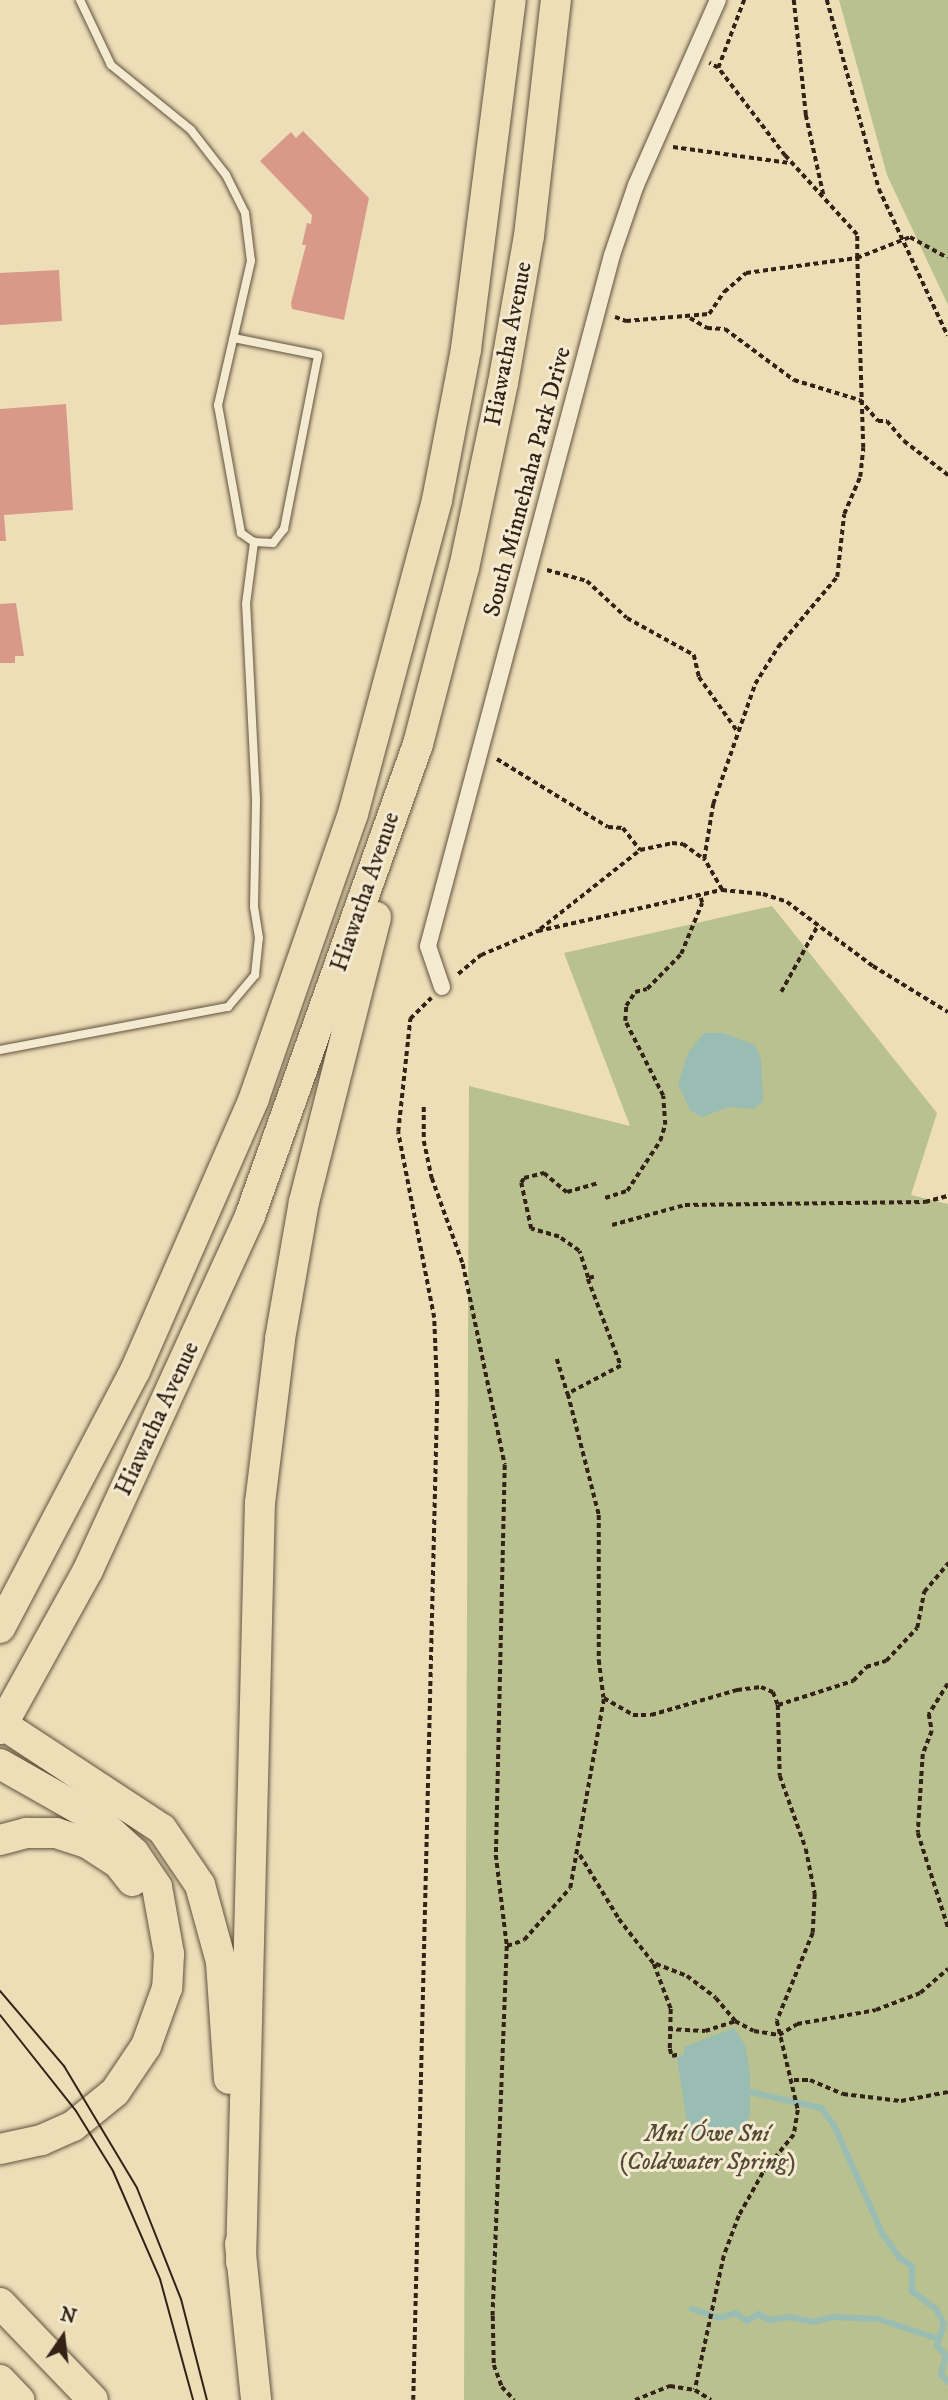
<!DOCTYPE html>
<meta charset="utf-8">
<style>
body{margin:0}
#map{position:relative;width:948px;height:2400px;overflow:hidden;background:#eddeb8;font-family:"IM FELL DW Pica",serif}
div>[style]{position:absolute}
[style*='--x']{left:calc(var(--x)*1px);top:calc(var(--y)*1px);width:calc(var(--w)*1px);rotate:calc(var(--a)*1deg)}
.green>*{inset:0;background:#b8c18f}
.water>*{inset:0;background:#99bcb3}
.stream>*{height:6px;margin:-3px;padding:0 3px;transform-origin:3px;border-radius:3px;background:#99bcb3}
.building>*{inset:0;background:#d89988}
.path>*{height:3.5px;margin-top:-1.75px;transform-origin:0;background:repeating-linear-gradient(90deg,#322316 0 5px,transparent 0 8.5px)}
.roads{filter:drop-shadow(0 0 2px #61523e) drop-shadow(0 0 2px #61523e)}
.lane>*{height:8px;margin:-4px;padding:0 4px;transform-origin:4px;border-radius:4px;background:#f3ead1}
.street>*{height:16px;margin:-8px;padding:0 8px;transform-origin:8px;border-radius:8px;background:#f3ead1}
.highway>*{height:30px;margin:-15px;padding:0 15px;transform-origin:15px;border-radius:15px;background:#eddeb8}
.tram>*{height:2px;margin:-1px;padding:0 1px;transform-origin:1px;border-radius:1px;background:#322316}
span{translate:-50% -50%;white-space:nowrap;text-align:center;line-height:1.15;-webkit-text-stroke:6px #f3ead1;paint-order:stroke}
.street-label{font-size:24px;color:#322316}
.park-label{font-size:24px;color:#544a34;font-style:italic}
.north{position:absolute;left:28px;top:2302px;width:70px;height:70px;-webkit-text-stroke:5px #f3ead1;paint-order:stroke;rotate:14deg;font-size:19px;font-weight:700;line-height:28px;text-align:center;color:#322316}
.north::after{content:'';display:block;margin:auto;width:24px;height:32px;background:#322316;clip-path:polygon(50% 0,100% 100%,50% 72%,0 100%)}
</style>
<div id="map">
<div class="green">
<div style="clip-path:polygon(839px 0,948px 0,948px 305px,887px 175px)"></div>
<div style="clip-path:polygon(772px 906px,937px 1113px,911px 1195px,948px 1204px,948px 2400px,464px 2400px,469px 1086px,630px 1126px,564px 953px)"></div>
</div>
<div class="water">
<div style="clip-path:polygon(704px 1033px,723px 1033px,755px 1045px,761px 1060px,763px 1101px,754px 1109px,729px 1107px,702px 1117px,690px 1110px,678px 1084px,688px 1053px)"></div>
<div style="clip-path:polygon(734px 2028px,745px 2045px,750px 2073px,750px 2116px,740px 2131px,689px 2136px,677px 2058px,684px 2054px,684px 2047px)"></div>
</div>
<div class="stream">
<div style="--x:750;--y:2092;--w:73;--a:12.7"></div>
<div style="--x:821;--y:2108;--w:21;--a:53"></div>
<div style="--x:834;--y:2125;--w:118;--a:66"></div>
<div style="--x:882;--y:2233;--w:29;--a:55"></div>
<div style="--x:899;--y:2257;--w:16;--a:35"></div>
<div style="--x:912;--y:2266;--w:25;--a:90"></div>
<div style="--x:912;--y:2291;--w:30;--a:37"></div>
<div style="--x:936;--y:2309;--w:17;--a:62"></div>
<div style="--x:944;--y:2324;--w:23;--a:108"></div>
<div style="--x:937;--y:2346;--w:13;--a:45"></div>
<div style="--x:946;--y:2355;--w:20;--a:105"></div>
<div style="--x:941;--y:2374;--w:11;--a:49"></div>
<div style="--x:692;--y:2309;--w:29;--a:18"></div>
<div style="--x:720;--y:2318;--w:16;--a:-18"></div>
<div style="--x:735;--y:2313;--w:14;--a:34"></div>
<div style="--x:747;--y:2321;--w:13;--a:-32"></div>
<div style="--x:758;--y:2314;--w:13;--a:29"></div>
<div style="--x:769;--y:2320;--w:21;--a:-8"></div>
<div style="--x:790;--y:2317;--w:24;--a:12"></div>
<div style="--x:813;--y:2322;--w:21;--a:-14"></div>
<div style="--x:833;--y:2317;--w:45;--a:2.5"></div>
<div style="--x:878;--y:2319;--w:64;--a:18.2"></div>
</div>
<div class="building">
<div style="clip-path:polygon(303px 131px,369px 198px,344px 320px,292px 309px,291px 303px,306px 245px,302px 245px,307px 223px,311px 224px,312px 215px,260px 161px,291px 132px,296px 138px)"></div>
<div style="clip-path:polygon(59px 270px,62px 321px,0 325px,0 273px)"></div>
<div style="clip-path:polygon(66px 404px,73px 510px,4px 515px,6px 541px,0 541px,0 409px)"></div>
<div style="clip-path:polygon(16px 603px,24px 656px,15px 656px,15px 663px,0 663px,0 604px)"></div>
</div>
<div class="path">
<div style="--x:794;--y:0;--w:116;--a:84"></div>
<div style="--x:806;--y:115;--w:84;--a:77.6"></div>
<div style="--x:827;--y:0;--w:196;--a:74.6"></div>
<div style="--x:879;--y:189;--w:162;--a:64.9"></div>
<div style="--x:718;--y:68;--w:73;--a:-69.1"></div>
<div style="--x:673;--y:147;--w:118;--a:7.8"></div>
<div style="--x:615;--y:317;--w:12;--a:20"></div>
<div style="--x:626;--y:321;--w:83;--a:-4.8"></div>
<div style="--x:709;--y:314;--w:27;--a:-56"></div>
<div style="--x:724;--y:292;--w:29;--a:-41"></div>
<div style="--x:746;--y:273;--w:112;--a:-7.7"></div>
<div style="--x:857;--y:258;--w:23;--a:-90"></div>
<div style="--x:857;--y:235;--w:107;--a:-132.3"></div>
<div style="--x:785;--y:156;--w:111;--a:-127.3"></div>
<div style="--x:718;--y:68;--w:10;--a:-151"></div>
<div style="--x:690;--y:318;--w:20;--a:30"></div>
<div style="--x:707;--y:328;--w:18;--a:3"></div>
<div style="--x:725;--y:329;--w:86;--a:36.5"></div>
<div style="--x:794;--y:380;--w:69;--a:16.9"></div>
<div style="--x:860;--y:400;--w:28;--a:49"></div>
<div style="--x:878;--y:421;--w:9;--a:0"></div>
<div style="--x:887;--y:421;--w:26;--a:50"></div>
<div style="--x:904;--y:441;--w:56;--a:37.7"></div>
<div style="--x:547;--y:570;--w:41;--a:15.4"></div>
<div style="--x:587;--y:581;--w:54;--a:42.8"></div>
<div style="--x:627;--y:618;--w:77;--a:28.9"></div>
<div style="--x:694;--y:655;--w:23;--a:77"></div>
<div style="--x:699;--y:677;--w:67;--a:54.7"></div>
<div style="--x:497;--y:759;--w:130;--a:31.5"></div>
<div style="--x:608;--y:827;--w:15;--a:4"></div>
<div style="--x:623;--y:828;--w:28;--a:52"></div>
<div style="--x:722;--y:890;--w:36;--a:-120"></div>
<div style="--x:704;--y:859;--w:56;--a:-80.7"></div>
<div style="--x:713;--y:804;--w:127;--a:-70.7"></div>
<div style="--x:755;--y:684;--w:44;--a:-58.1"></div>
<div style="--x:778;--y:647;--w:92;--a:-49.9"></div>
<div style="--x:837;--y:577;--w:63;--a:-83.7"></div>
<div style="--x:844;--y:514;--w:40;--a:-66.6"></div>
<div style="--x:860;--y:477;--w:29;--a:-84"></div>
<div style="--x:863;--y:448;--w:190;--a:-91.8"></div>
<div style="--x:857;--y:258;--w:57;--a:-21.6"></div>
<div style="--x:910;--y:237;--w:43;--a:28.9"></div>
<div style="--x:540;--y:929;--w:127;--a:-38.3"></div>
<div style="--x:640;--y:850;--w:33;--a:-12"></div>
<div style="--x:672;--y:843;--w:11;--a:5"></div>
<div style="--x:683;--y:844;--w:26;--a:36"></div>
<div style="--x:458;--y:974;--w:30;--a:-40"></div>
<div style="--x:481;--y:955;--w:62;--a:-22.8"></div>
<div style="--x:538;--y:931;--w:189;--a:-12.6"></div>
<div style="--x:722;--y:890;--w:41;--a:5.6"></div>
<div style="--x:763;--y:894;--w:25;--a:18"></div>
<div style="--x:787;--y:902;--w:107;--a:36.7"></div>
<div style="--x:873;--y:966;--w:88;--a:31.5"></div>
<div style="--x:781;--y:992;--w:77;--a:-61.1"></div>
<div style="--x:424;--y:1107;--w:34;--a:90"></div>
<div style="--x:424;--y:1141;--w:38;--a:78"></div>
<div style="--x:432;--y:1178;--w:91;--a:70.2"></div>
<div style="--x:463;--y:1264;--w:205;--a:78.2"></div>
<div style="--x:505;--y:1465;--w:390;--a:91.3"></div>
<div style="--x:496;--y:1855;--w:92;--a:83.1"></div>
<div style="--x:507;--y:1946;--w:370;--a:92.2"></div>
<div style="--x:493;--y:2316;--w:49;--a:88.8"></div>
<div style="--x:494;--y:2365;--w:23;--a:70"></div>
<div style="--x:502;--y:2387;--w:18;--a:47"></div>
<div style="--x:605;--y:1198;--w:23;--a:-18"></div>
<div style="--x:627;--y:1191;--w:60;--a:-56.6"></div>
<div style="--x:660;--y:1141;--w:17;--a:-73"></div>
<div style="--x:665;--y:1125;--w:29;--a:-94"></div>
<div style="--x:663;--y:1096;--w:84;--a:-116.9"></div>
<div style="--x:625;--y:1021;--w:15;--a:-86"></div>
<div style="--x:626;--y:1006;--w:17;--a:-57"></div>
<div style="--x:635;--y:992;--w:12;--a:-14"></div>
<div style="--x:647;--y:989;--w:49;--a:-45.8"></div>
<div style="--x:681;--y:954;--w:55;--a:-67.6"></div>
<div style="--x:702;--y:903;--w:7;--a:-106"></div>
<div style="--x:612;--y:1225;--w:76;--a:-15.3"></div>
<div style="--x:685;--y:1205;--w:240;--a:-0.7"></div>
<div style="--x:925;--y:1202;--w:24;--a:-15"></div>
<div style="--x:594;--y:1277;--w:6;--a:162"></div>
<div style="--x:588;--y:1279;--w:93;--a:69.2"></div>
<div style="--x:621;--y:1366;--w:60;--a:152.2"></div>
<div style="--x:568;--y:1394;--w:125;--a:75.6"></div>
<div style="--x:599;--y:1515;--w:145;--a:90"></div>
<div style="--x:599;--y:1660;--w:38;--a:83"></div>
<div style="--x:604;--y:1698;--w:34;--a:30"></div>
<div style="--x:633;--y:1715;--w:18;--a:0"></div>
<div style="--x:651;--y:1715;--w:90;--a:-16.2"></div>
<div style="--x:737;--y:1690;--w:24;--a:-7"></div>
<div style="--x:761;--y:1687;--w:13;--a:23"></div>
<div style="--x:773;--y:1692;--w:14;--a:69"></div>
<div style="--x:778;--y:1705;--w:71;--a:88.4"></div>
<div style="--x:780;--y:1776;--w:77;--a:70.4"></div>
<div style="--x:806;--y:1849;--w:46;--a:78.7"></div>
<div style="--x:815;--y:1894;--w:39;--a:93"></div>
<div style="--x:813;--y:1933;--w:95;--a:112.2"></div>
<div style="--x:777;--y:2021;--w:91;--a:76.7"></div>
<div style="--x:798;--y:2110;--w:25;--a:99"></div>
<div style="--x:794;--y:2135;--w:49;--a:129.2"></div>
<div style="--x:763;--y:2173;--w:49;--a:119.2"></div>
<div style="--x:739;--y:2216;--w:43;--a:110.6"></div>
<div style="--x:724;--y:2256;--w:137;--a:102.2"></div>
<div style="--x:588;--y:1278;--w:28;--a:-108"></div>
<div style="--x:579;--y:1251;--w:24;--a:-145"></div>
<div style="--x:559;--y:1237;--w:29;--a:-164"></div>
<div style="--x:531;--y:1229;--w:47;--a:-102.3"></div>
<div style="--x:521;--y:1183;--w:6;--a:-59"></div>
<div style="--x:524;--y:1178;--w:21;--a:-14"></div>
<div style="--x:544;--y:1173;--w:30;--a:40"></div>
<div style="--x:567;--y:1192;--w:32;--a:-16"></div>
<div style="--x:557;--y:1359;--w:37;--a:73"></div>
<div style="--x:948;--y:1684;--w:36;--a:122"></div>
<div style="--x:929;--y:1714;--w:17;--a:80"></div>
<div style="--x:932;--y:1731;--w:25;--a:111"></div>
<div style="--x:923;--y:1754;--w:79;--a:93.6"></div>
<div style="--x:918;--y:1833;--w:99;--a:72.3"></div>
<div style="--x:778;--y:1705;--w:79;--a:-17.7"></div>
<div style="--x:853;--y:1681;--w:19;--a:-47"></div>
<div style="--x:866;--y:1667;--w:21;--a:-17"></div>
<div style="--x:886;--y:1661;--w:45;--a:-46.8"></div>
<div style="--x:917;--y:1628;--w:37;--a:-79"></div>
<div style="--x:924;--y:1592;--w:38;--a:-50"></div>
<div style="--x:580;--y:1855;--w:75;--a:58.6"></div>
<div style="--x:619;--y:1919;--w:57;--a:52.1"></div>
<div style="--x:654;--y:1964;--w:48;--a:69.3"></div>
<div style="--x:671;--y:2009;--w:40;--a:91.4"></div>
<div style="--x:670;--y:2049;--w:7;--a:74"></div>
<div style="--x:672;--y:2056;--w:8;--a:-14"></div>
<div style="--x:507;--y:1946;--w:18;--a:-19"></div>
<div style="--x:524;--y:1940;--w:69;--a:-48.5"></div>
<div style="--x:570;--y:1888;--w:193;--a:-79.9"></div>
<div style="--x:656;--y:1964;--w:33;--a:21"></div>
<div style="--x:687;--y:1976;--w:36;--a:37"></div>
<div style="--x:716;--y:1998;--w:30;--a:50"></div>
<div style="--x:668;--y:2029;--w:37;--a:3"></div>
<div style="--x:705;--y:2031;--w:32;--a:-18"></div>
<div style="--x:735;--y:2021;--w:21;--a:28"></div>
<div style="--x:754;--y:2031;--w:25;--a:9"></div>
<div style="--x:779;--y:2035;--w:21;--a:-31"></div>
<div style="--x:797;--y:2024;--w:80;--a:-10"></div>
<div style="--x:876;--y:2010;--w:47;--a:-21.1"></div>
<div style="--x:920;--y:1993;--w:37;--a:-41"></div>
<div style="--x:794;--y:2080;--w:16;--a:0"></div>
<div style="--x:810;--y:2080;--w:36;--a:23"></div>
<div style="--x:843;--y:2094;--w:58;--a:6.9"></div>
<div style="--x:901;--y:2101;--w:48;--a:-10.8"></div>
<div style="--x:413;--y:2400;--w:1006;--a:-88.63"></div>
<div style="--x:437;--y:1394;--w:76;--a:-92.3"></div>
<div style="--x:434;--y:1318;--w:189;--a:-101"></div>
<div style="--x:398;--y:1132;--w:114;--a:-83.9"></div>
<div style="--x:410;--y:1019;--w:30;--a:-45"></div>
<div style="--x:635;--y:2400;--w:38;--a:-22"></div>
<div style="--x:670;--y:2386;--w:25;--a:9"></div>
<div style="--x:695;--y:2390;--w:19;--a:32"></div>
</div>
<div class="roads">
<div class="lane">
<div style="--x:80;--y:0;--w:72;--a:64.5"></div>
<div style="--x:111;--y:65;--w:103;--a:39.1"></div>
<div style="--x:191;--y:130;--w:57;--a:52.1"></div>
<div style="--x:226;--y:175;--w:42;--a:63.4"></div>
<div style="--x:245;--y:213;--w:48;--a:82.9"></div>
<div style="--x:251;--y:261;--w:148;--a:102.9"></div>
<div style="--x:218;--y:405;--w:130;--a:79.8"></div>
<div style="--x:241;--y:533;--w:16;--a:35"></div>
<div style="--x:254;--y:542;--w:19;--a:3"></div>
<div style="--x:273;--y:543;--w:18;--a:-52"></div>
<div style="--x:284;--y:529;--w:177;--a:-78.9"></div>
<div style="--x:318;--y:355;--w:86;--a:-168.6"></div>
<div style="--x:0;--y:1050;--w:232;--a:-10.7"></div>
<div style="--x:228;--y:1007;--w:42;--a:-49.8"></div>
<div style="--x:255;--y:975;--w:37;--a:-84"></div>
<div style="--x:259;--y:938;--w:31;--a:-99"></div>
<div style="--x:254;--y:907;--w:108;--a:-88.9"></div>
<div style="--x:256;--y:799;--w:195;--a:-92.9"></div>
<div style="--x:246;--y:604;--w:63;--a:-82.6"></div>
</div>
<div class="street">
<div style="--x:442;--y:987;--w:43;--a:-108.9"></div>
<div style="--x:428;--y:946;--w:715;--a:-75.09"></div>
<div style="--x:612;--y:255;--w:74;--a:-71.1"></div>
<div style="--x:636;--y:185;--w:202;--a:-66.1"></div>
</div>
<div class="highway">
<div style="--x:0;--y:1628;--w:290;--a:-62.3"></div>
<div style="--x:135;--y:1371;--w:298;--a:-66.4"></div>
<div style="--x:254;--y:1098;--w:301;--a:-70.8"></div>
<div style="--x:353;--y:814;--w:325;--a:-75"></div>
<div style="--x:437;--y:500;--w:154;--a:-79.1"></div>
<div style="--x:466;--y:349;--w:352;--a:-82.7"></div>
<div style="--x:2;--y:1724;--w:191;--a:33.3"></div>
<div style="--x:162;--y:1829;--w:68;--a:55.8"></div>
<div style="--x:200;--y:1885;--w:80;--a:74.7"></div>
<div style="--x:221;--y:1962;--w:117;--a:86.1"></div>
<div style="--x:0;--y:1729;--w:182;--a:-61"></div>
<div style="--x:88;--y:1570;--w:389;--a:-65.4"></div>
<div style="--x:250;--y:1216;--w:501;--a:-70.41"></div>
<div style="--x:418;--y:744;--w:182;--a:-75.4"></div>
<div style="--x:464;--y:568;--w:189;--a:-78.1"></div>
<div style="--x:503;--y:383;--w:149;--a:-80"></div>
<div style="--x:529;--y:236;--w:238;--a:-83.5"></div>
<div style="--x:0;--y:1764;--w:112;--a:29.6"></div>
<div style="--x:97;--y:1819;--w:50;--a:42.6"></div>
<div style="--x:134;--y:1853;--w:41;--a:55.9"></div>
<div style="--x:157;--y:1887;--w:68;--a:79.8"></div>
<div style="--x:169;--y:1954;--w:34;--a:93"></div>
<div style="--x:167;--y:1988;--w:62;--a:109.9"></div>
<div style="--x:146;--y:2046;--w:55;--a:124"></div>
<div style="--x:115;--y:2092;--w:54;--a:141"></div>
<div style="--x:73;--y:2126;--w:35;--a:156"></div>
<div style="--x:41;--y:2140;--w:42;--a:167.6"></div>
<div style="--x:0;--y:1840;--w:28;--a:-15"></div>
<div style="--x:27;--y:1833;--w:29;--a:0"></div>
<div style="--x:56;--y:1833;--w:33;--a:18"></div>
<div style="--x:87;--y:1843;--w:37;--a:33"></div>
<div style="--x:118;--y:1863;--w:23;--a:52"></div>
<div style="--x:240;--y:2244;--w:157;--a:84.1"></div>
<div style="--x:241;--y:2262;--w:759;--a:-88.57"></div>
<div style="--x:260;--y:1503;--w:165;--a:-83"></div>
<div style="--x:280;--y:1339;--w:139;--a:-80.1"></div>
<div style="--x:304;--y:1202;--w:294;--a:-75.8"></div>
<div style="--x:0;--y:2303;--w:134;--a:46.2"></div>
<div style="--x:0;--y:2380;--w:28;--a:46"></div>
</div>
</div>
<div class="tram">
<div style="--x:0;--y:1991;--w:99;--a:49.5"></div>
<div style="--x:64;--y:2066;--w:142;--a:59.1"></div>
<div style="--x:137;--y:2188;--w:119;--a:68.4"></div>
<div style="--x:181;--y:2299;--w:104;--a:75.6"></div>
<div style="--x:0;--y:2015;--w:122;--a:51.6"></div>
<div style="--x:76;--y:2111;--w:70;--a:58.3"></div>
<div style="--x:113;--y:2171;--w:118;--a:66.5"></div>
<div style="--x:160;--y:2279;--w:125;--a:74.7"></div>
</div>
<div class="street-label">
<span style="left:509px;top:344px;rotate:-79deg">Hiawatha Avenue</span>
<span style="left:528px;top:482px;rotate:-75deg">South Minnehaha Park Drive</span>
<span style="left:366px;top:892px;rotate:-71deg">Hiawatha Avenue</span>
<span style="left:158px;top:1419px;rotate:-65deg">Hiawatha Avenue</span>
</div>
<div class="park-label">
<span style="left:707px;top:2149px">Mní Ówe Sní<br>(Coldwater Spring)</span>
</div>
<div class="north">N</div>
</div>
